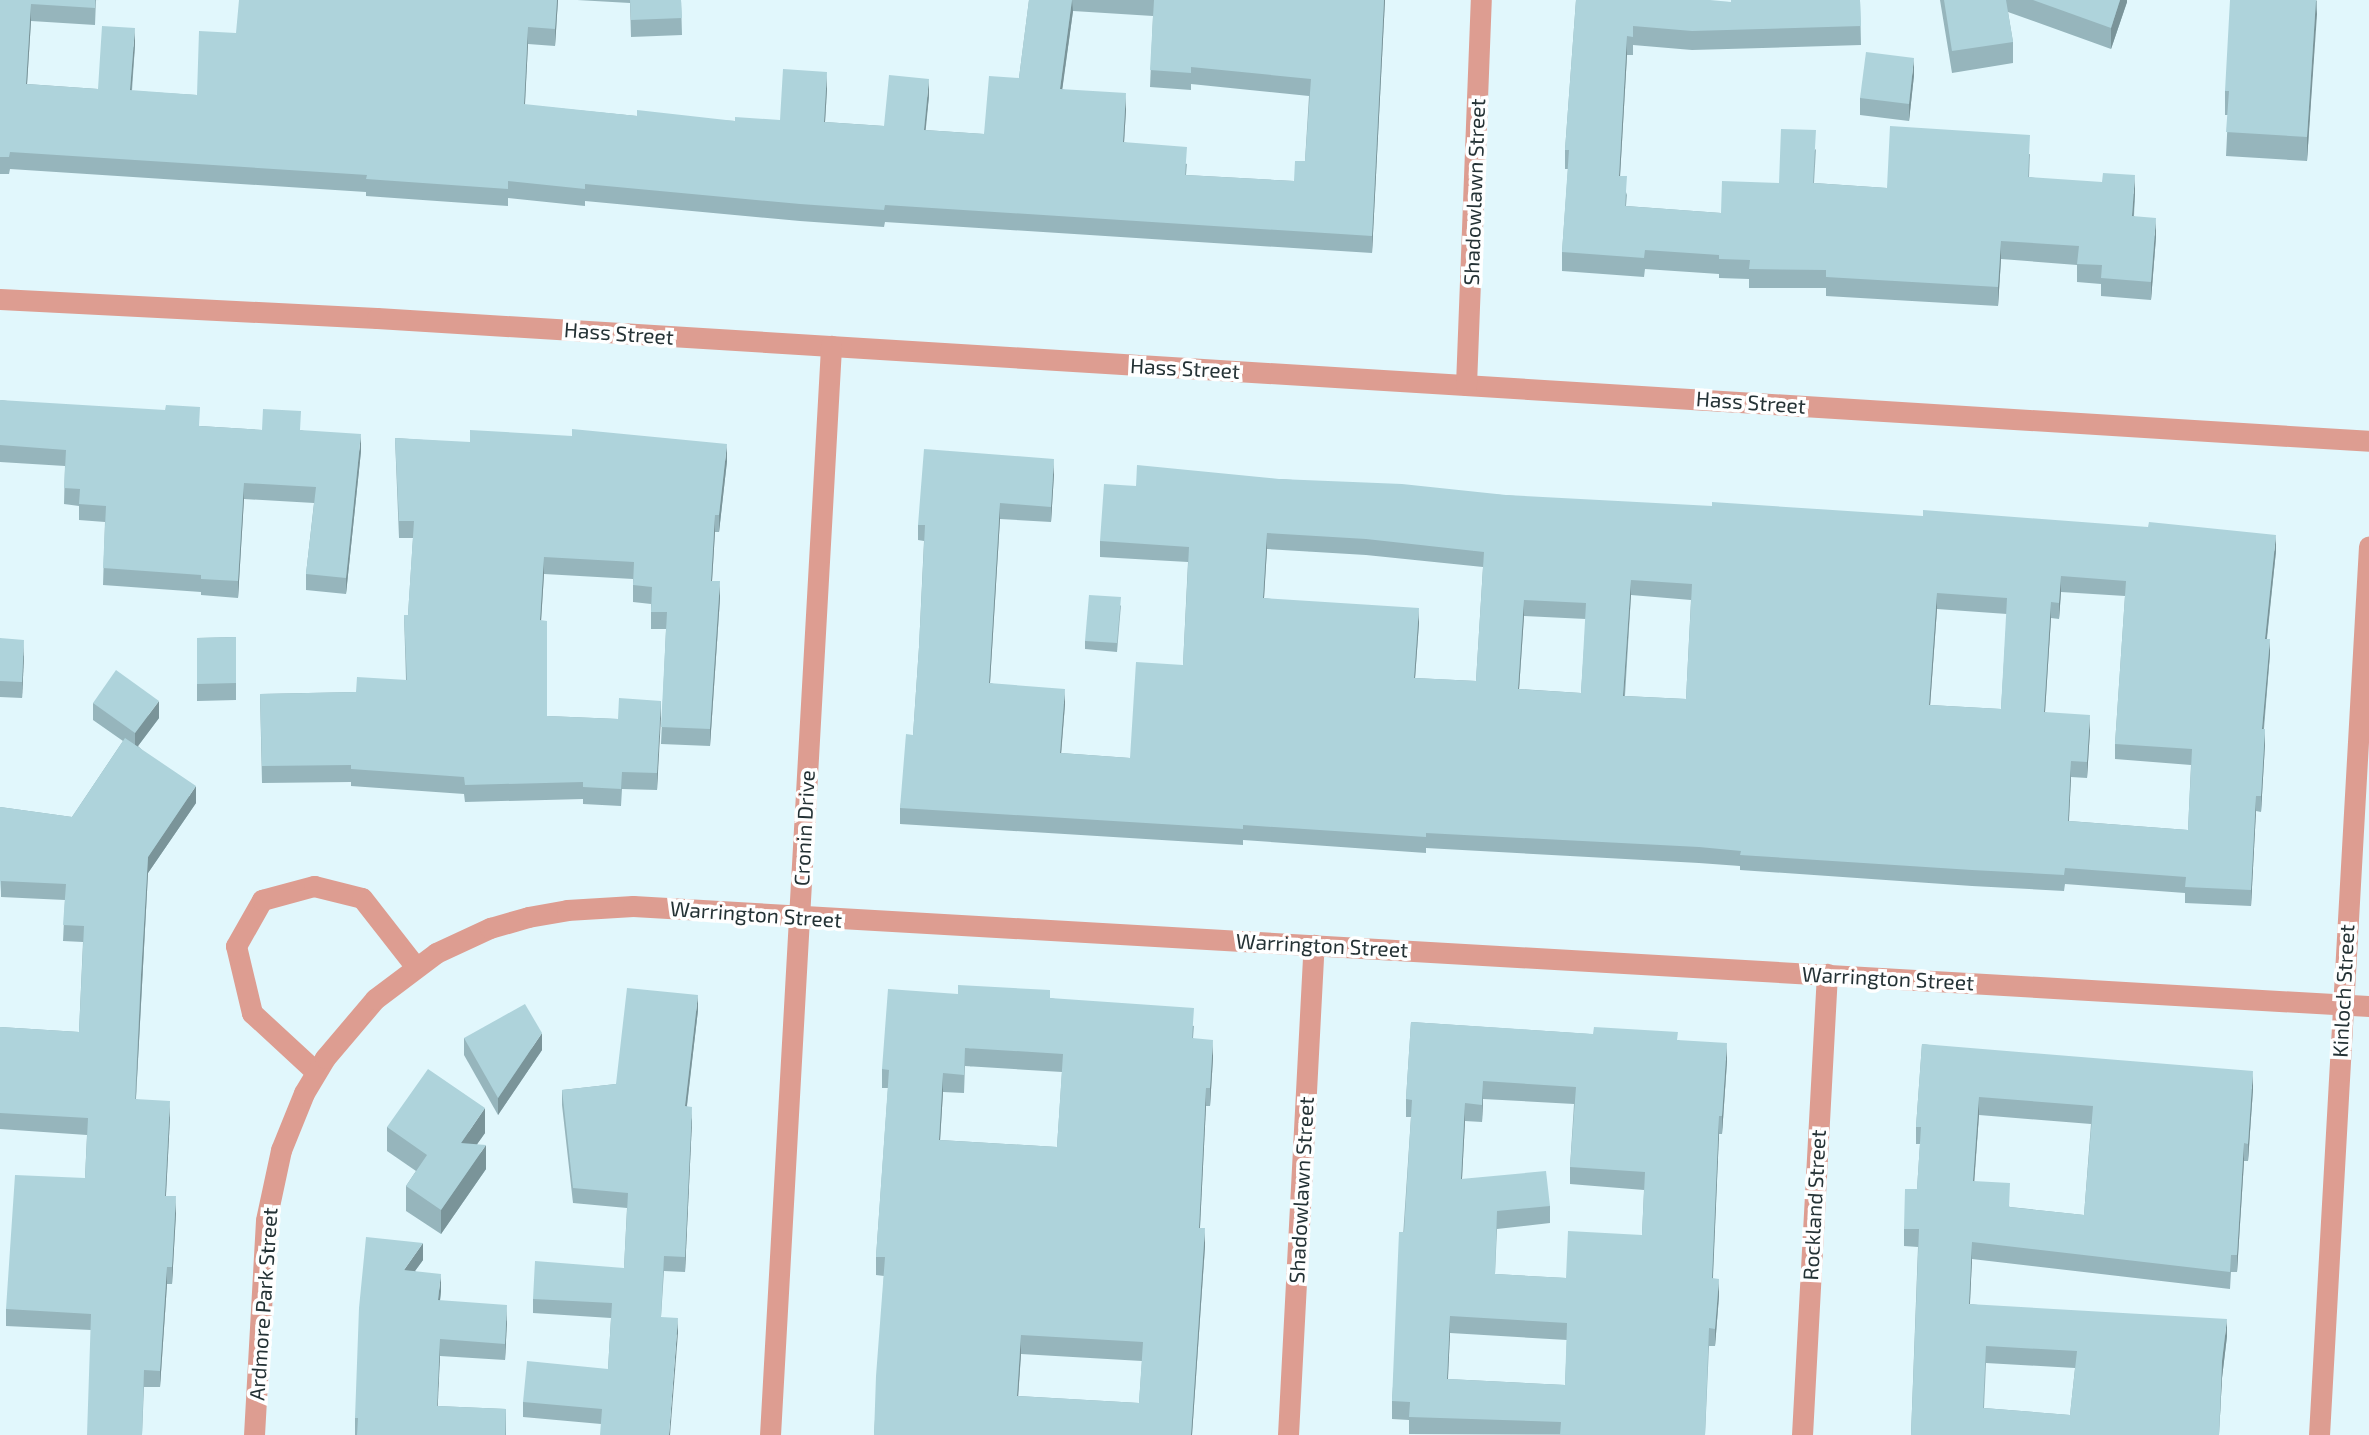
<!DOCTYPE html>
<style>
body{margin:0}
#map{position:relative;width:2369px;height:1435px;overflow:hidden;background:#e1f7fc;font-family:"Exo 2",sans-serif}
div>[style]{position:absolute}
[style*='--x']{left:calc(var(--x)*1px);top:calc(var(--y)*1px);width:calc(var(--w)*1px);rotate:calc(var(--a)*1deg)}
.minor>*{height:21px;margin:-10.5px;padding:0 10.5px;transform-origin:10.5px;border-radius:10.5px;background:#dd9d91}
.wall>*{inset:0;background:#96b5bc}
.shaded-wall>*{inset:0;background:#7a9499}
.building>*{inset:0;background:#aed3db}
span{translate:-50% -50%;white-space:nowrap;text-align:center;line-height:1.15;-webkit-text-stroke:7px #fff;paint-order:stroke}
.street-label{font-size:21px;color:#243235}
</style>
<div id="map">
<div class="minor">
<div style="--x:0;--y:299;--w:377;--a:2.9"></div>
<div style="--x:377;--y:318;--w:1996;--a:3.53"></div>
<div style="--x:1466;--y:385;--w:385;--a:-87.8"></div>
<div style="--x:316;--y:1072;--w:87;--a:-137.3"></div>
<div style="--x:252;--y:1013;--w:69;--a:-103.4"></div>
<div style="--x:236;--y:946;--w:53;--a:-60.5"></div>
<div style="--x:262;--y:900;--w:54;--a:-15.1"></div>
<div style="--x:314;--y:886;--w:49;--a:14"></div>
<div style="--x:362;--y:898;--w:88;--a:52"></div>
<div style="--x:254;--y:1435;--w:215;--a:-86.8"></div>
<div style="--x:266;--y:1220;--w:72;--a:-77.9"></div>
<div style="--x:281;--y:1150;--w:61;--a:-68"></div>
<div style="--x:304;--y:1093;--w:41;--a:-59"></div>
<div style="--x:325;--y:1058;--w:77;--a:-49.7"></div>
<div style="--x:375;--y:999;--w:76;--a:-37"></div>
<div style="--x:436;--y:953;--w:60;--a:-24.8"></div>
<div style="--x:490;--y:928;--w:40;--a:-16"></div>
<div style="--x:528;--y:917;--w:40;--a:-10"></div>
<div style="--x:567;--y:910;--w:66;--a:-3.5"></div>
<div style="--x:633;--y:906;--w:1739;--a:3.3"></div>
<div style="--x:770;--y:1435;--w:1091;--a:-86.79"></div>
<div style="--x:1288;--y:1435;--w:491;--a:-87"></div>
<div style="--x:1802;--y:1435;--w:462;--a:-86.9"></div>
<div style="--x:2319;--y:1435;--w:890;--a:-86.78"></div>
</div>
<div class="wall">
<div style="clip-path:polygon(evenodd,0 0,96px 0,95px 25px,31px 21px,27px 84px,98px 89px,135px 45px,132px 91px,197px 95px,236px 33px,558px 0,555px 46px,528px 44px,525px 105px,637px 116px,735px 121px,780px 120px,827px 89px,825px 122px,884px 126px,929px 96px,925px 130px,984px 134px,1019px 78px,1029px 0,1385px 0,1372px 253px,885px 222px,884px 227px,800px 221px,585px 201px,585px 206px,508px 198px,508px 206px,366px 196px,366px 192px,10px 169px,9px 174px,0 174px,0 0,1073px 11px,1153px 16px,1150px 87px,1191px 90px,1191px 84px,1309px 96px,1305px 161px,1294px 181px,1186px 175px,1187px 164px,1124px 142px,1126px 110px,1062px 89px,1073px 11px)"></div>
<div style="clip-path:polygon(577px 0,681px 0,682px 35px,631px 37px,630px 3px)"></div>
<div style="clip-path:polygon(1576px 0,1730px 2px,1860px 0,1861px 45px,1692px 50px,1633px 45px,1633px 55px,1627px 55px,1620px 176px,1627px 195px,1626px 206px,1721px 213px,1779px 183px,1816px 149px,1814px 183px,1887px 188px,2030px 154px,2029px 177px,2135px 194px,2134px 216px,2156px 237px,2151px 300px,2101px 296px,2101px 284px,2077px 282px,2077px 265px,2001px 259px,1998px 306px,1826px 296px,1826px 288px,1749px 288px,1749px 279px,1719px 278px,1719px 274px,1645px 269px,1644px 277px,1562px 271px,1562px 252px,1568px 169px,1565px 169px,1565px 150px)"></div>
<div style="clip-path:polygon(1940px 0,2127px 0,2127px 2px,2111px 49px,2008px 12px,2013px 42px,2013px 63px,1952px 73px)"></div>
<div style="clip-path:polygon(2317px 0,2307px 161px,2226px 156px,2228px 115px,2225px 115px,2225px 91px)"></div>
<div style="clip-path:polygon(1914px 75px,1909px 121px,1860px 115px,1860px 98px)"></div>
<div style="clip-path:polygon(0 400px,200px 426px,262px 430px,301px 430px,361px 451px,346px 594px,306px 590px,306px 574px,314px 503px,244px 499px,238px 598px,201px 595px,201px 592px,103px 585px,105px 522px,79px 520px,79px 506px,64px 504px,65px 466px,0 462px)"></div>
<div style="clip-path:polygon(395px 438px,727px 461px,719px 532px,715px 532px,712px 581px,720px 598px,710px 746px,661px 744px,666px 629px,651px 629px,651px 604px,633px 602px,633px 579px,544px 574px,541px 620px,547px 716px,618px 719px,661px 701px,657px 790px,622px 789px,621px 806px,583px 804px,583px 799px,465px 802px,464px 794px,351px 786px,351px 782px,262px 783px,260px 694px,356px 692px,406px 680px,404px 615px,408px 615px,413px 538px,399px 538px)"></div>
<div style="clip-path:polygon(evenodd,1054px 474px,1051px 522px,1000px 519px,990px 683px,1065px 704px,1061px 753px,1130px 758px,1183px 665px,1188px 562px,1100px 557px,1100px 541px,1136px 486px,1279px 479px,2276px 551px,2267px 639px,2270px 654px,2264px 729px,2265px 744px,2261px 812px,2256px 811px,2251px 906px,2185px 903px,2185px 893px,2065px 884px,2064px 891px,1972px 886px,1740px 870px,1740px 866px,1699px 863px,1426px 848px,1426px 853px,1243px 840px,1243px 845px,900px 824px,900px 808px,913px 735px,919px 647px,924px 541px,918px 540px,918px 525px,1054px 474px,1267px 549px,1366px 555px,1483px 567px,1476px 681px,1415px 678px,1419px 623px,1264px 598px,1267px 549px,1054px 474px,2061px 592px,2125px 596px,2115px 744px,2115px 759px,2191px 765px,2188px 830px,2069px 821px,2071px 777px,2087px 778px,2090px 730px,2045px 712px,2051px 618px,2059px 619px,2061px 592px,1054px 474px,1631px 595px,1691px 600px,1686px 699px,1625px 696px,1631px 595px,1054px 474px,1937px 609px,2007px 614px,2001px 709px,1930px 705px,1937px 609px,1054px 474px,1524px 616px,1586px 619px,1581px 693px,1519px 689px,1524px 616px)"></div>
<div style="clip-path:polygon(1121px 605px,1117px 652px,1085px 649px,1085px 641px)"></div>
<div style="clip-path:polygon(236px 637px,236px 700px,197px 701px,197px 638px)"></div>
<div style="clip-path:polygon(0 638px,24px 656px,22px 698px,0 697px)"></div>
<div style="clip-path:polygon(93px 703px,159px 718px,138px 746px,196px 803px,148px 873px,136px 1099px,170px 1117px,166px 1196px,176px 1213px,172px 1284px,167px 1284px,160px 1387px,144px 1387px,142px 1435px,91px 1330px,6px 1326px,6px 1309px,85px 1178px,87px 1135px,0 1129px,0 1027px,79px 1032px,83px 942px,63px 941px,65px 900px,1px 897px,0 807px,72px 817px,123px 741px,93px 720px)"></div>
<div style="clip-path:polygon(evenodd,958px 994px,1050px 998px,1194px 1026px,1193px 1038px,1213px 1058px,1210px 1106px,1206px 1106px,1200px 1228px,1205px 1246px,1192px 1435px,874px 1435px,884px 1276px,876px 1275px,876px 1257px,888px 1088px,882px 1088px,882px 1069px,958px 994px,965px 1066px,1062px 1072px,1057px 1147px,940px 1140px,943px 1092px,964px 1093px,965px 1066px,958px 994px,1021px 1354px,1142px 1361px,1139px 1403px,1018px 1396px,1021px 1354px)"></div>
<div style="clip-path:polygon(698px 1010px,687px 1106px,692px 1121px,685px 1272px,664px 1271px,661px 1317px,678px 1333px,601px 1424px,523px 1417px,523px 1402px,608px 1369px,611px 1318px,533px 1313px,533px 1299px,624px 1268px,627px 1208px,573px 1203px,562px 1105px,562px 1090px,616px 1084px)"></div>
<div style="clip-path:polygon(evenodd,1411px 1022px,1678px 1040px,1727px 1061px,1722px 1134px,1719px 1134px,1713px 1278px,1719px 1296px,1715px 1346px,1709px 1346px,1705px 1435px,1409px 1434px,1409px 1420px,1392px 1419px,1392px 1401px,1411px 1117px,1406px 1117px,1406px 1099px,1411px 1022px,1483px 1099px,1574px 1104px,1570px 1167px,1570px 1184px,1644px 1190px,1642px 1235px,1566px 1278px,1495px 1274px,1497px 1229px,1550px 1223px,1550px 1206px,1462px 1179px,1465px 1121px,1482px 1122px,1483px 1099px,1411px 1022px,1450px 1333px,1567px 1340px,1565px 1385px,1448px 1379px,1450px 1333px)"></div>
<div style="clip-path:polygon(464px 1038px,542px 1050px,498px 1115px,464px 1055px)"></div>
<div style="clip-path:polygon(evenodd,1922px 1044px,2253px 1089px,2248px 1161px,2244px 1161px,2237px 1272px,2231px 1272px,2230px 1289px,1972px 1259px,1970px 1304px,2227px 1336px,2222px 1378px,2219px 1435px,1911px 1435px,1918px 1247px,1904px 1246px,1904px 1229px,1917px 1189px,1920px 1144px,1916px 1144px,1916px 1127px,1922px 1044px,1979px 1115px,2091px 1124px,2084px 1215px,2010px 1207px,1974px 1181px,1979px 1115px,1922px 1044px,1986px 1363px,2075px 1368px,2070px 1415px,1984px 1408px,1986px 1363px)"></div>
<div style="clip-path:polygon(387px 1127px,485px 1133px,477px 1144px,486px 1169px,441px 1234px,406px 1211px,406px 1186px,416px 1171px,387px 1151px)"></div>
<div style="clip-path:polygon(423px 1243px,423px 1260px,415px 1271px,441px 1291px,440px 1301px,507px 1321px,505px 1360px,440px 1356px,437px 1406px,506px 1409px,506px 1435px,355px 1435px,355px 1418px)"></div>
</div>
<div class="shaded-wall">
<div style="clip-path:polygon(557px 0,558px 0,555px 46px,555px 29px)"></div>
<div style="clip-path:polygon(1072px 0,1073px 11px,1060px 106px,1060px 89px)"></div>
<div style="clip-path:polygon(1384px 0,1385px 0,1372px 253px,1372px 236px)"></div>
<div style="clip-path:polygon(2120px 0,2127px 0,2127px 2px,2111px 49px,2111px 28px)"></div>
<div style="clip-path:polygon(2316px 0,2317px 14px,2307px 161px,2307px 137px)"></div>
<div style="clip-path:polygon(31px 4px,31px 21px,26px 101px,26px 84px)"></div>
<div style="clip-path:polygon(528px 27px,528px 44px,524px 121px,524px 104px)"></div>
<div style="clip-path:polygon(135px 28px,135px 45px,130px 107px,130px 90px)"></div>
<div style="clip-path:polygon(1627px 36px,1627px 55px,1619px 194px,1619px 176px)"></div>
<div style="clip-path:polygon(1914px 58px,1914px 75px,1909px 121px,1909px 104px)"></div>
<div style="clip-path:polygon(827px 72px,827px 89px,824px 139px,824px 122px)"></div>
<div style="clip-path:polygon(929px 79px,929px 96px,924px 147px,924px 130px)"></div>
<div style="clip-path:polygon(1126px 93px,1126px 110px,1123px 159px,1123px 142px)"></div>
<div style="clip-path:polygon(2135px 175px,2135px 194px,2132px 235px,2132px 216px)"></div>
<div style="clip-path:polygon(2156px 218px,2156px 237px,2151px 300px,2151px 282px)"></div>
<div style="clip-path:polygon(2001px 241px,2001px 259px,1998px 306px,1998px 287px)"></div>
<div style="clip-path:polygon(361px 434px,361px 451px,346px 594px,346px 578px)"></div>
<div style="clip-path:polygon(727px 444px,727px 461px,719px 532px,719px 515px)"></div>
<div style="clip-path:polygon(1054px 459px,1054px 474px,1051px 522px,1051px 507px)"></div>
<div style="clip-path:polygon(244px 483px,244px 499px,238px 598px,238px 581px)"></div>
<div style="clip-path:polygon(1000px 503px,1000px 519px,989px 699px,989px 683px)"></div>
<div style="clip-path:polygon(715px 515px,715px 532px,711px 598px,711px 581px)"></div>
<div style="clip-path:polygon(1267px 533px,1267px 549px,1263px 614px,1263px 598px)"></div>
<div style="clip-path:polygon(2276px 535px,2276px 551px,2265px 654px,2265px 639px)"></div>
<div style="clip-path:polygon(544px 557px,544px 574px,540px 638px,540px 620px)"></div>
<div style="clip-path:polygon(2061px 576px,2061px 592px,2059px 619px,2059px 603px)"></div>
<div style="clip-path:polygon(1631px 580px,1631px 595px,1623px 711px,1623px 696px)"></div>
<div style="clip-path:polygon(720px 581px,720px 598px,710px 746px,710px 729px)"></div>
<div style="clip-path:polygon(1937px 593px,1937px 609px,1929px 721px,1929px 705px)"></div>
<div style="clip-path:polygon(1524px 600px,1524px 616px,1518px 705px,1518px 689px)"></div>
<div style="clip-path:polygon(2051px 602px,2051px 618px,2044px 728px,2044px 712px)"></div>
<div style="clip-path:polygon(1419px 608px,1419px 623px,1414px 693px,1414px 678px)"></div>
<div style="clip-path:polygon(2270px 639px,2270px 654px,2262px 744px,2262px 729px)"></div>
<div style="clip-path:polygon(24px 640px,24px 656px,22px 698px,22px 682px)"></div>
<div style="clip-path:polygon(1065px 689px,1065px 704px,1060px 768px,1060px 753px)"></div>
<div style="clip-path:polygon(159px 701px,159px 718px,135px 750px,135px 733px)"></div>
<div style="clip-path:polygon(661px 701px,661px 718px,657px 790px,657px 773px)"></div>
<div style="clip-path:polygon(2090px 715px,2090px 730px,2087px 778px,2087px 762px)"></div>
<div style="clip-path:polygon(2265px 729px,2265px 744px,2261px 812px,2261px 796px)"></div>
<div style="clip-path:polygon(2071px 761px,2071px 777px,2068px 837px,2068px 821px)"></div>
<div style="clip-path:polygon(196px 786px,196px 803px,148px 873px,135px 1115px,141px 975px,148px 857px)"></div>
<div style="clip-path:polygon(2256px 796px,2256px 811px,2251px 906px,2251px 890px)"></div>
<div style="clip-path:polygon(698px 995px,698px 1010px,685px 1121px,685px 1106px)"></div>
<div style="clip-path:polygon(542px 1033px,542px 1050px,498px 1115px,498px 1098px)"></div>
<div style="clip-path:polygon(1213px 1040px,1213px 1058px,1210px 1106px,1210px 1088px)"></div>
<div style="clip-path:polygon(1727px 1043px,1727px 1061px,1722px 1134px,1722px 1116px)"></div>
<div style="clip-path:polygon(2253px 1071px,2253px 1089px,2248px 1161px,2248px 1144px)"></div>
<div style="clip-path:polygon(943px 1073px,943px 1092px,939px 1158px,939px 1140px)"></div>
<div style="clip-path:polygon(1483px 1081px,1483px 1099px,1482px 1122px,1482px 1105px)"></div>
<div style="clip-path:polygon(1206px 1088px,1206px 1106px,1199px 1246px,1199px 1228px)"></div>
<div style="clip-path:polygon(1979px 1097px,1979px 1115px,1973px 1199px,1973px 1181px)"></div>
<div style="clip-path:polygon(170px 1101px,170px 1117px,165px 1212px,165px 1196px)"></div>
<div style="clip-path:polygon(1465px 1103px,1465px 1121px,1461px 1197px,1461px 1179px)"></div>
<div style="clip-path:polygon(692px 1107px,692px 1121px,685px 1272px,685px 1257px)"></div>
<div style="clip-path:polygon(485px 1108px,485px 1133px,461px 1167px,461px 1143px)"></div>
<div style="clip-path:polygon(1719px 1116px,1719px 1134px,1712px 1295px,1712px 1278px)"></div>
<div style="clip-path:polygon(2244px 1143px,2244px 1161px,2237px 1272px,2237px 1255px)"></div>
<div style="clip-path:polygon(486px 1145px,486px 1169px,441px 1234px,441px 1210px)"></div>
<div style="clip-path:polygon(176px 1196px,176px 1213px,172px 1284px,172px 1267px)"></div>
<div style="clip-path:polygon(1205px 1228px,1205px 1246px,1192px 1435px,1191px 1435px)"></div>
<div style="clip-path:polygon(1972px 1242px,1972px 1259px,1969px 1321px,1969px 1304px)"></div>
<div style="clip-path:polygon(423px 1243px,423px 1260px,404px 1286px,404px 1270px)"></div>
<div style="clip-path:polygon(167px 1267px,167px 1284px,160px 1387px,160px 1371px)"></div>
<div style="clip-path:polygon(441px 1274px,441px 1291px,438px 1317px,438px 1300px)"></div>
<div style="clip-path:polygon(1719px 1279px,1719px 1296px,1715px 1346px,1715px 1329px)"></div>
<div style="clip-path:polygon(507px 1305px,507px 1321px,505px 1360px,505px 1344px)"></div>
<div style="clip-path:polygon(1450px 1316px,1450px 1333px,1447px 1396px,1447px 1379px)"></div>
<div style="clip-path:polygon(678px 1318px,678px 1333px,670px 1435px,669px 1435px)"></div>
<div style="clip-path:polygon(2227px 1319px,2227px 1336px,2222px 1378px,2219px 1435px,2222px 1361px)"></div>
<div style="clip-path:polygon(1021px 1335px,1021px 1354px,1017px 1414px,1017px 1396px)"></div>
<div style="clip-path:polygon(440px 1339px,440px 1356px,437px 1423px,437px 1406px)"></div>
</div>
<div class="building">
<div style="clip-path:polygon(0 0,95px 0,95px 8px,31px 4px,26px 84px,98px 89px,102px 26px,135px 28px,130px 90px,197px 95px,199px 31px,236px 33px,239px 0,557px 0,555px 29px,528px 27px,524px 104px,637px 116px,637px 110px,735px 121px,735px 117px,780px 120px,783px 69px,827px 72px,824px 122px,884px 126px,889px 75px,929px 79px,924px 130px,984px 134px,989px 76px,1019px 78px,1029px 0,1072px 0,1060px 89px,1126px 93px,1123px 142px,1187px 147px,1185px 175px,1294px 181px,1295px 161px,1305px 161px,1311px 79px,1191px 67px,1191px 73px,1150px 70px,1154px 0,1384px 0,1372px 236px,885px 205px,884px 210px,800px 204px,585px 184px,585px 189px,508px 181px,508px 189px,366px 179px,367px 175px,10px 152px,9px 157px,0 157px)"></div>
<div style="clip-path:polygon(630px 0,681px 0,682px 18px,631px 20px)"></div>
<div style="clip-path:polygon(1576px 0,1710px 0,1731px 2px,1731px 0,1860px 0,1861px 26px,1692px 31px,1633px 26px,1633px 37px,1627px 36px,1619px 176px,1627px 176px,1625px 206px,1721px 213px,1722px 181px,1779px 183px,1781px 129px,1816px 130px,1813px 183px,1887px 188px,1890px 126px,2030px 135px,2028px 177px,2102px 182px,2103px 173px,2135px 175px,2132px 216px,2156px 218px,2151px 282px,2101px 278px,2102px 265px,2077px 264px,2079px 246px,2001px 241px,1998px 287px,1826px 277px,1826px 270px,1749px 269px,1750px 260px,1719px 259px,1719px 255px,1645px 250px,1644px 258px,1562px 252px,1569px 150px,1565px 150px)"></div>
<div style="clip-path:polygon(1944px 0,2006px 0,2013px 42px,1952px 51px)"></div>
<div style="clip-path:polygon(2033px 0,2120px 0,2111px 28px)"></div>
<div style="clip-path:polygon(2230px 0,2316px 0,2307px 137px,2226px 132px,2229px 91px,2225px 91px)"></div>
<div style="clip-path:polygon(1866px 52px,1914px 58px,1909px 104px,1860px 98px)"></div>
<div style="clip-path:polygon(0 400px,165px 410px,166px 405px,200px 407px,199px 426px,262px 430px,263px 409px,301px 411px,300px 430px,361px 434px,346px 578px,306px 574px,316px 487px,244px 483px,238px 581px,201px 579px,201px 575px,103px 568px,106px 506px,79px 504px,80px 489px,64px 488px,66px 450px,0 445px)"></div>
<div style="clip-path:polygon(572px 429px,727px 444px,719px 515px,715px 515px,711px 581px,720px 581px,710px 729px,661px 727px,667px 612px,651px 612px,652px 587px,633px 585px,634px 562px,544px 557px,540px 620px,547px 621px,547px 716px,618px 719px,619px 698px,661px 701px,657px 773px,622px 772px,621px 789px,583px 787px,583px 782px,465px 785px,464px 777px,351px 769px,351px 765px,262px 766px,260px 694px,356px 692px,357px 677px,407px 680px,404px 615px,408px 615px,414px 521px,399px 521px,395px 438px,470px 442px,470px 430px,572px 436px)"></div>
<div style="clip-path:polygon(evenodd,924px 449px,1054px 459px,1051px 507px,1000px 503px,989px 683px,1065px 689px,1060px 753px,1130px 758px,1136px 662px,1183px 665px,1189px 547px,1100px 541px,1104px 484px,1136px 486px,1137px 465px,1279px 479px,1402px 484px,1506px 495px,1712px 506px,1712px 502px,1923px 516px,1923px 510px,2148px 527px,2149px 522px,2276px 535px,2265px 639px,2270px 639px,2262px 729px,2265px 729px,2261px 796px,2256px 796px,2251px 890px,2185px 887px,2186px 877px,2065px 868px,2064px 875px,1972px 870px,1740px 855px,1741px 851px,1699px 847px,1426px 833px,1426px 837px,1243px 825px,1243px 829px,900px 808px,906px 734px,913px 735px,919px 647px,925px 525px,918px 525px,924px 449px,1267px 533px,1366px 539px,1484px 552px,1476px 681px,1414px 678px,1419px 608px,1263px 598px,1267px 533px,924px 449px,2061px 576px,2126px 581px,2115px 744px,2192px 749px,2188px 830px,2068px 821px,2071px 761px,2087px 762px,2090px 715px,2044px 712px,2051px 602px,2059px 603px,2061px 576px,924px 449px,1631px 580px,1692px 584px,1686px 699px,1623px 696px,1631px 580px,924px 449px,1937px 593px,2007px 598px,2001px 709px,1929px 705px,1937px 593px,924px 449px,1524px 600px,1586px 603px,1581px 693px,1518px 689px,1524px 600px)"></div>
<div style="clip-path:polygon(1089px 595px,1121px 597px,1117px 643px,1085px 641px)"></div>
<div style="clip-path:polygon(236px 637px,236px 683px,197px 684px,197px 638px)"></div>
<div style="clip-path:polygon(0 638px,24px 640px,22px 682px,0 681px)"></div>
<div style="clip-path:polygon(116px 670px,159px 701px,135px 733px,93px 703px)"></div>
<div style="clip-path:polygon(125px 738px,196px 786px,148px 857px,141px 975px,135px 1099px,170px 1101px,165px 1196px,176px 1196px,172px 1267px,167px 1267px,160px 1371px,144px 1370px,142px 1435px,87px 1435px,91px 1314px,6px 1309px,15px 1175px,85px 1178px,88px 1118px,0 1113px,0 1027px,79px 1032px,84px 926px,63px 925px,66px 884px,1px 881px,0 892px,0 807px,72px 817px)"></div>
<div style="clip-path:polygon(evenodd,958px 985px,1050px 990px,1050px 998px,1194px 1008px,1192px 1038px,1213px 1040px,1210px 1088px,1206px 1088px,1199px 1228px,1205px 1228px,1191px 1435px,874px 1435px,876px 1376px,885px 1257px,876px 1257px,889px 1070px,882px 1069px,888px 989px,958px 994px,958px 985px,965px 1048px,1063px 1054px,1057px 1147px,939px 1140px,943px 1073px,964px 1075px,965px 1048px,958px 985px,1021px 1335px,1143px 1342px,1139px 1403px,1017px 1396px,1021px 1335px)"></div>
<div style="clip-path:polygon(627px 988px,698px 995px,685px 1106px,692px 1107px,685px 1257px,664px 1256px,661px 1317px,678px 1318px,669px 1435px,600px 1435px,602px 1409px,523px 1402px,527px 1361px,608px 1369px,612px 1303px,533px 1299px,535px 1261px,624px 1268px,628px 1193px,573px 1188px,562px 1090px,616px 1084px)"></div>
<div style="clip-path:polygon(525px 1004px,542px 1033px,498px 1098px,464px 1038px)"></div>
<div style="clip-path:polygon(evenodd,1411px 1022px,1593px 1034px,1594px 1027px,1678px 1032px,1677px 1040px,1727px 1043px,1722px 1116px,1719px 1116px,1712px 1278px,1719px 1279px,1715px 1329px,1709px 1328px,1705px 1435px,1560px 1435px,1561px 1422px,1409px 1417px,1410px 1402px,1392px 1401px,1399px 1232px,1404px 1232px,1412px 1100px,1406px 1099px,1411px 1022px,1483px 1081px,1576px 1087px,1570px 1167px,1645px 1172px,1642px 1235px,1568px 1231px,1566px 1278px,1495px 1274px,1497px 1211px,1550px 1206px,1546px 1171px,1461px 1179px,1465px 1103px,1482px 1105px,1483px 1081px,1411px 1022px,1450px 1316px,1567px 1323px,1565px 1385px,1447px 1379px,1450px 1316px)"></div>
<div style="clip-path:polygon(evenodd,1922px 1044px,2253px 1071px,2248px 1144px,2244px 1143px,2237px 1255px,2231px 1255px,2230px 1272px,1972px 1242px,1969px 1304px,2227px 1319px,2222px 1361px,2219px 1435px,1911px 1435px,1919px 1229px,1904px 1229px,1905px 1189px,1917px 1189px,1921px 1127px,1916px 1127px,1922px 1044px,1979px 1097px,2093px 1106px,2084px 1215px,2009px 1207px,2010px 1183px,1973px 1181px,1979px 1097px,1922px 1044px,1986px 1346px,2077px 1351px,2070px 1415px,1983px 1408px,1986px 1346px)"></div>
<div style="clip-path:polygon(428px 1069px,485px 1108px,461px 1143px,486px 1145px,441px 1210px,406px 1186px,427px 1155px,387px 1127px)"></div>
<div style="clip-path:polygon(366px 1237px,423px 1243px,404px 1270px,441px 1274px,438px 1300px,507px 1305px,505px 1344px,440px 1339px,437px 1406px,506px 1409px,505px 1435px,357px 1435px,358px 1418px,355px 1418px,359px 1308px)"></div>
</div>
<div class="street-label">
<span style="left:1474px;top:192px;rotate:-88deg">Shadowlawn Street</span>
<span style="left:619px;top:333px;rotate:4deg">Hass Street</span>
<span style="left:1185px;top:368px;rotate:3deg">Hass Street</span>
<span style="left:1751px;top:402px;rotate:4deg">Hass Street</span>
<span style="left:804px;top:828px;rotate:-87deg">Cronin Drive</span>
<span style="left:756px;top:914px;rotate:4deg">Warrington Street</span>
<span style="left:1322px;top:945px;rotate:3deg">Warrington Street</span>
<span style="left:1888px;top:978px;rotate:3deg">Warrington Street</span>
<span style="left:2343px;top:991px;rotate:-87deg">Kinloch Street</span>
<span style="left:1301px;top:1190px;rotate:-87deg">Shadowlawn Street</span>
<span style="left:1814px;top:1205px;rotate:-87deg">Rockland Street</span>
<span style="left:263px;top:1304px;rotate:-86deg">Ardmore Park Street</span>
</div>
</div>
